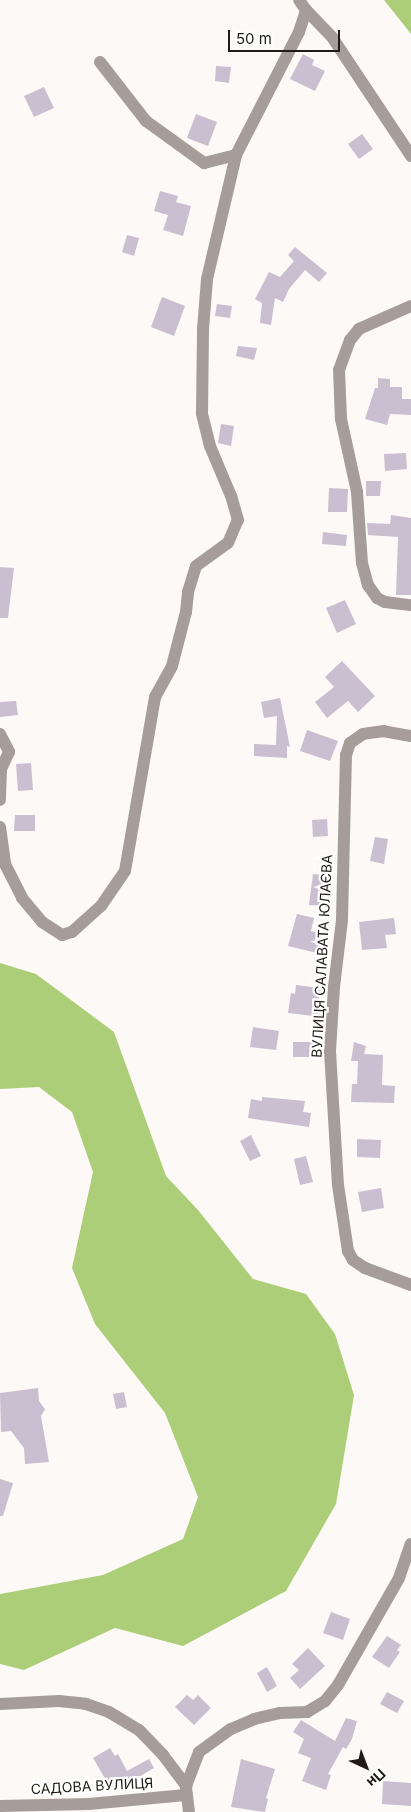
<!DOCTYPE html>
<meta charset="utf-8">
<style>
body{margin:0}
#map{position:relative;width:411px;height:1812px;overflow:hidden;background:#fdf9f7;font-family:Inter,sans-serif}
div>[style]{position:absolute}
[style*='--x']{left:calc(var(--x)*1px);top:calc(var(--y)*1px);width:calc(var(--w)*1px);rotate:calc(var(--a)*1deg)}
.forest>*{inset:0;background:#adce79}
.building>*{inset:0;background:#c9bfd0}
.minor>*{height:12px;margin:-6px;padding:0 6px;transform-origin:6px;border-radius:6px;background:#a69d9a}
span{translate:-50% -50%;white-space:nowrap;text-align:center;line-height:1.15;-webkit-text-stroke:4.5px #fff;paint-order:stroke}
.street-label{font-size:14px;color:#211b17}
.north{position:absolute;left:341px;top:1742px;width:50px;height:50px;-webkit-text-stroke:4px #fff;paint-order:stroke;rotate:137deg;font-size:14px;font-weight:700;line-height:20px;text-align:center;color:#211b17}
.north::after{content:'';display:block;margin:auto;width:18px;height:22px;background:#211b17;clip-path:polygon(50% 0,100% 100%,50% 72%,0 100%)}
.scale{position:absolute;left:228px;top:30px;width:112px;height:22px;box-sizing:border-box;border:2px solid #211b17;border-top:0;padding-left:6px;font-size:15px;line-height:18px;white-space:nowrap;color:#211b17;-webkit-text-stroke:4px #fff;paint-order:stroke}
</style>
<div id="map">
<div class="forest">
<div style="clip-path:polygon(384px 0,411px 0,411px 34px)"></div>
<div style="clip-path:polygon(0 963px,36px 974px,114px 1032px,166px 1176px,198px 1210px,253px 1279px,306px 1294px,335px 1334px,354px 1395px,336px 1504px,286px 1591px,183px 1646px,115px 1628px,24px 1670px,0 1664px,0 1594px,103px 1575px,183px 1539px,198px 1497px,165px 1413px,95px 1324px,72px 1268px,93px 1172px,72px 1112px,39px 1087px,0 1089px)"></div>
</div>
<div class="building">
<div style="clip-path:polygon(303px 54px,314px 60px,312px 65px,325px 71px,315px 91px,290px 79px)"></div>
<div style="clip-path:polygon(216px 66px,231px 67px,229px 83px,215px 81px)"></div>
<div style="clip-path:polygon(44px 87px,54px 108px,34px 117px,24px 96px)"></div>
<div style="clip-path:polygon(196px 114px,217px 122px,208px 146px,187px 138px)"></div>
<div style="clip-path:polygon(362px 134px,373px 149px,359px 159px,348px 144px)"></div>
<div style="clip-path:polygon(160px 191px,178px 196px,176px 202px,191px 206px,183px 236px,163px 230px,168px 215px,154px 211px)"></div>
<div style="clip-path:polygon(127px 235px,139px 238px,134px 256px,122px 252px)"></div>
<div style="clip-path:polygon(295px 247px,327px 273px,319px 282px,305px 270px,289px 289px,283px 302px,275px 298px,271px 325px,260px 323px,262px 303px,255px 299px,269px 272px,280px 277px,294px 261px,288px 255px)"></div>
<div style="clip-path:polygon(162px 297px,185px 306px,174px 336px,151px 327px)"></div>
<div style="clip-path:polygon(217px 304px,232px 306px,230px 318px,215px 316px)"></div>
<div style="clip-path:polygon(238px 346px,257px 348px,254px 360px,236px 356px)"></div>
<div style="clip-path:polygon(378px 378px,390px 379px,390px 387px,402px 387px,402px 399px,411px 399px,411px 415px,390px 414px,387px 425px,365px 419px,375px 388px,378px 388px)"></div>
<div style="clip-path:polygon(221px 424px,234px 426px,231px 446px,218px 443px)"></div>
<div style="clip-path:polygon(406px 453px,407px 469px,385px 471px,384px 454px)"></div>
<div style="clip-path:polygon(366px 481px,381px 481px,380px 496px,366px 496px)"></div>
<div style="clip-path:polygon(329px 488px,348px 489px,347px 512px,328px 512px)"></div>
<div style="clip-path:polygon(391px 515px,411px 518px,411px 595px,396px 595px,398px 537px,368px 535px,367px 523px,390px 524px)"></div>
<div style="clip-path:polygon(323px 532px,347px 535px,346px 546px,322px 544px)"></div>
<div style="clip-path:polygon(0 567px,14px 568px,8px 618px,0 618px)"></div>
<div style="clip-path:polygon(345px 600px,356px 624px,337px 633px,326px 608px)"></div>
<div style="clip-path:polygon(342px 661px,375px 696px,358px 712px,348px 701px,327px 718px,315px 702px,334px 687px,325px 677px)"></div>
<div style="clip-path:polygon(280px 698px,290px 747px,287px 746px,287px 758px,254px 756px,254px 744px,276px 745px,277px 716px,264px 718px,261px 702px)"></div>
<div style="clip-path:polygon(16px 701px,18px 715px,0 717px,0 702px)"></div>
<div style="clip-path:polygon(307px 730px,338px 741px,330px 761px,300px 751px)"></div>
<div style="clip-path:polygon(31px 763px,33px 790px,18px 791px,16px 764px)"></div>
<div style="clip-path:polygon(15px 815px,35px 815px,35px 831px,14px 831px)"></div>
<div style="clip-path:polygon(327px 819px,328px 836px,313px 837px,312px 820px)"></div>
<div style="clip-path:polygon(375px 837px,388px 839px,384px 864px,370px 861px)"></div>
<div style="clip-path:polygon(313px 874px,331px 876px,328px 906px,309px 905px)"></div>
<div style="clip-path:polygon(297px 914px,314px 918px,311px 931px,323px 934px,317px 953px,288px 946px)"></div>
<div style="clip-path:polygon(394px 918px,396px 934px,385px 935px,387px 948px,362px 950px,359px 922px)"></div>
<div style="clip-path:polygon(296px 985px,321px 988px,319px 999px,324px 1000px,322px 1017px,288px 1013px,291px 993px,295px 994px)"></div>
<div style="clip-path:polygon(253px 1027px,279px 1031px,276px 1050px,250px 1047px)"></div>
<div style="clip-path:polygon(293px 1042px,313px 1042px,313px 1057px,293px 1057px)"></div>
<div style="clip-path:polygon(354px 1042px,366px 1046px,364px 1054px,383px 1055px,382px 1085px,395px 1086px,394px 1103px,351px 1102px,352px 1084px,357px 1084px,358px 1061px,351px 1061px)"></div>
<div style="clip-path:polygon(262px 1097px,305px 1101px,303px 1112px,311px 1113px,309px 1127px,248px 1118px,251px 1099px,262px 1101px)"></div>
<div style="clip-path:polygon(251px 1135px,261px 1156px,250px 1161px,240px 1141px)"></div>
<div style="clip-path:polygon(357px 1139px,381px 1140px,380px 1158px,357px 1157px)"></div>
<div style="clip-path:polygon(306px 1156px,313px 1182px,300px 1185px,294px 1159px)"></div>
<div style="clip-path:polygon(381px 1188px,384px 1208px,362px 1212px,358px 1192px)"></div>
<div style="clip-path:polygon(38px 1388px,39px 1401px,45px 1409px,41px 1416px,49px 1462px,25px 1464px,24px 1448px,11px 1431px,1px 1432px,0 1393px)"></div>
<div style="clip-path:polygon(124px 1392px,127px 1407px,116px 1409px,113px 1394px)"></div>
<div style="clip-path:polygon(0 1479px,13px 1483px,3px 1516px,0 1516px)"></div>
<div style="clip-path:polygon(331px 1612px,350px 1619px,343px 1640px,323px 1633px)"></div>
<div style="clip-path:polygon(387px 1636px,401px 1645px,397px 1650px,400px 1652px,389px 1668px,372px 1657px)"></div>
<div style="clip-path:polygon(308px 1648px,325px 1666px,300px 1689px,290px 1678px,299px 1670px,292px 1664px)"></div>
<div style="clip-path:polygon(267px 1667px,277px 1686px,267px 1692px,257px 1673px)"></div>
<div style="clip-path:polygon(387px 1692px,404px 1701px,397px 1713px,380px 1704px)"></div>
<div style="clip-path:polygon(187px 1695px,193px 1700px,198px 1695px,211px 1708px,194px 1725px,175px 1707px)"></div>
<div style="clip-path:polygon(346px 1718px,357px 1721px,352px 1739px,346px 1749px,343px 1747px,328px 1774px,331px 1775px,326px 1790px,302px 1781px,311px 1758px,298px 1753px,304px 1739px,293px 1732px,301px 1720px,335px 1741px)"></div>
<div style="clip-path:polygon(110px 1748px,115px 1756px,118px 1754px,127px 1771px,149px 1759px,154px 1768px,113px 1792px,93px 1758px)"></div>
<div style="clip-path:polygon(241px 1759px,275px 1769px,266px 1798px,268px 1799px,265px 1812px,231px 1807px)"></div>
<div style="clip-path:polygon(383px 1781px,411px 1783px,411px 1806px,382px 1804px)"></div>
</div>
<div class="minor">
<div style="--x:306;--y:10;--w:37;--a:46"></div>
<div style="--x:332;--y:37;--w:143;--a:56.4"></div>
<div style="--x:100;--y:62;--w:75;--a:52.1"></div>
<div style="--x:146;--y:121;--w:72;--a:35.9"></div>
<div style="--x:204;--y:163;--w:33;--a:-14"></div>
<div style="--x:411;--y:306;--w:57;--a:156.1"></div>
<div style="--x:359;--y:329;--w:14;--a:129"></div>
<div style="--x:350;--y:340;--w:32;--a:110"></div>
<div style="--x:339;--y:370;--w:49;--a:87.7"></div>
<div style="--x:341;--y:419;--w:75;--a:77.6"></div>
<div style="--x:357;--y:492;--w:71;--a:86"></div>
<div style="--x:362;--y:563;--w:23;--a:75"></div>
<div style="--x:368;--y:585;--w:16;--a:55"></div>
<div style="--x:377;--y:598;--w:9;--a:27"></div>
<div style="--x:385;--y:602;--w:26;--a:7"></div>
<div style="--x:0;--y:734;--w:20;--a:63"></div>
<div style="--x:9;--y:752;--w:19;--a:115"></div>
<div style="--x:1;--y:769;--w:31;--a:92"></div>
<div style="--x:411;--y:736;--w:27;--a:-170"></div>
<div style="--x:384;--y:731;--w:21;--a:172"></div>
<div style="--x:363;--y:734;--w:16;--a:145"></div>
<div style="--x:350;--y:743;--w:13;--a:108"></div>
<div style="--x:346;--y:755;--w:165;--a:91.4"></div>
<div style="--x:342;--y:920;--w:67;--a:96.8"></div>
<div style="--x:334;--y:987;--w:64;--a:93.6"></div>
<div style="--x:330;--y:1051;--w:134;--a:86.6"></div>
<div style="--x:338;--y:1185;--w:67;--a:81.4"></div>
<div style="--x:348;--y:1251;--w:10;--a:61"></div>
<div style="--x:353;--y:1260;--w:14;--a:34"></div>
<div style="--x:365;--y:1268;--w:49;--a:20.3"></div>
<div style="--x:0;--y:827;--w:37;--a:82"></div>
<div style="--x:5;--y:864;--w:38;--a:63"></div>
<div style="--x:22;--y:898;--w:31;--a:50"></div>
<div style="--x:42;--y:922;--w:24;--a:33"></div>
<div style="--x:62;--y:935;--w:10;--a:-17"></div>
<div style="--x:72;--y:932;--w:39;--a:-42"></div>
<div style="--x:101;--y:906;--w:42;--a:-55.6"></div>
<div style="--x:125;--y:871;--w:177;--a:-80.2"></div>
<div style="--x:155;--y:697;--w:35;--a:-61"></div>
<div style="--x:172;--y:666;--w:56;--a:-75.5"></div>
<div style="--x:186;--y:612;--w:20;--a:-84"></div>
<div style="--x:188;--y:592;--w:27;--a:-73"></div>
<div style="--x:196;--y:566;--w:39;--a:-36"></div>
<div style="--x:228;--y:543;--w:25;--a:-67"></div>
<div style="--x:238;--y:520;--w:25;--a:-106"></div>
<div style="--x:231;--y:496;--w:54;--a:-112.8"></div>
<div style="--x:210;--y:446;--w:34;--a:-104"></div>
<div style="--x:202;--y:413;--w:84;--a:-89.3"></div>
<div style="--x:203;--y:329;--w:50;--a:-85.4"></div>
<div style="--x:207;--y:279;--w:127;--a:-76.8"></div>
<div style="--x:236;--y:155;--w:138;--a:-62.9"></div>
<div style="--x:299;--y:32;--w:23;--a:-72"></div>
<div style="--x:306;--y:10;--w:12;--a:-125"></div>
<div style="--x:0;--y:1704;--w:59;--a:-2.9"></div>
<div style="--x:59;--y:1701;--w:27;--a:6"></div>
<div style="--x:86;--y:1704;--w:24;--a:19"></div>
<div style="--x:109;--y:1712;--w:35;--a:31"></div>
<div style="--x:139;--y:1730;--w:35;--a:46"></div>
<div style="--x:163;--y:1755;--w:39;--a:53"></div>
<div style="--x:0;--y:1806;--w:89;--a:-1.3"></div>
<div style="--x:89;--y:1804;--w:97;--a:-5.3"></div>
<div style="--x:189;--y:1812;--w:26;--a:-97"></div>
<div style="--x:186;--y:1786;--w:36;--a:-69"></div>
<div style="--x:199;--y:1752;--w:39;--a:-36"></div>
<div style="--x:231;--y:1729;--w:25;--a:-23"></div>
<div style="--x:254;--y:1719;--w:27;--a:-13"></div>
<div style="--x:280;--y:1713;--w:27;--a:-2"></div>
<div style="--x:307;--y:1712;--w:21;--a:-31"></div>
<div style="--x:325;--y:1701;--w:21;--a:-51"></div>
<div style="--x:338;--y:1685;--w:123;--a:-60.3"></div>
<div style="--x:399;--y:1578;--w:36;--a:-71"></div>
</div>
<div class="street-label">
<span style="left:322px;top:956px;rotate:-87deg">ВУЛИЦЯ САЛАВАТА ЮЛАЄВА</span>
<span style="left:92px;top:1786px;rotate:-3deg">САДОВА ВУЛИЦЯ</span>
</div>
<div class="north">Пн</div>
<div class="scale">50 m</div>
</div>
